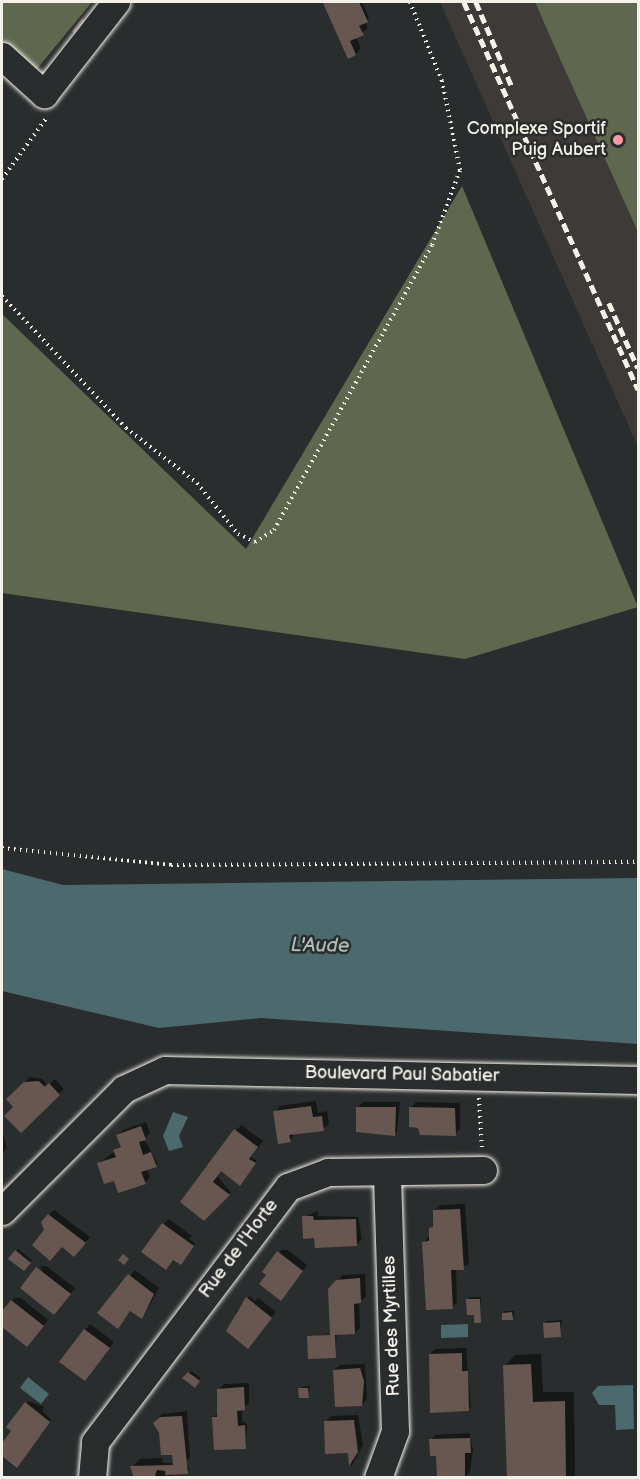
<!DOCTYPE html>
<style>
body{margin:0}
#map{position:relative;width:640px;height:1479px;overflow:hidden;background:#2a2d2e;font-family:"Balsamiq Sans",sans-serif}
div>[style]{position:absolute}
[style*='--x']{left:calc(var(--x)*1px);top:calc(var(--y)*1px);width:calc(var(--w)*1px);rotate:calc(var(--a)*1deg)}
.built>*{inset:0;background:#3d3a38}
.green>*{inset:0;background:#5f684f}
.water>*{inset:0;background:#4c6a6d}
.shadow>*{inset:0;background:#0007}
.building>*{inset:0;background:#685751}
.path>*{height:4px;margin-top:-2px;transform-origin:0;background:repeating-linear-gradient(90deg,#f4f1e8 0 1.5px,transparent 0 6px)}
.roads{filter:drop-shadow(0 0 2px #f4f1e8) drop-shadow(0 0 2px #f4f1e8)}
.minor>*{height:27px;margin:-13.5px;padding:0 13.5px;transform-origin:13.5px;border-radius:13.5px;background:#2a2d2e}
.rail>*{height:4.5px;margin-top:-2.25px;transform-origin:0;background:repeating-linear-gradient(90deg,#f4f1e8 0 9px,transparent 0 13.5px)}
.dots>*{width:16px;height:16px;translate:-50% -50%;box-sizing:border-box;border:3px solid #2a2d2e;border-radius:50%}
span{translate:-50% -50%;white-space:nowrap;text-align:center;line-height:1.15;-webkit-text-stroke:5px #2a2d2e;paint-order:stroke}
.poi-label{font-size:18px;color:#f4f1e8}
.right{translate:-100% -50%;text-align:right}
.street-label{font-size:18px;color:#f4f1e8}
.water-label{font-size:20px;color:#b1bbb7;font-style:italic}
.frame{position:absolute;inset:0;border:3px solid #f4f1e8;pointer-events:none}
</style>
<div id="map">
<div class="built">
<div style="clip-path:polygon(440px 2px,638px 2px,638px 447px)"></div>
</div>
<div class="green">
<div style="clip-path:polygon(2px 2px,92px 2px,32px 75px,2px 42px)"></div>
<div style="clip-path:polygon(535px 2px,638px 2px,638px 232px,561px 61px)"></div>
<div style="clip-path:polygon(462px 186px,638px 607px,465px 659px,2px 593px,2px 314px,246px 549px)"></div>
</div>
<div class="water">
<div style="clip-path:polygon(2px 869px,63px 885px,638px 878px,638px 1044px,261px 1018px,159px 1028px,2px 991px)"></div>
<div style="clip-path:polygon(173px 1112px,188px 1117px,179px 1136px,183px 1147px,169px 1151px,163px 1136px)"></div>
<div style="clip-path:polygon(468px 1324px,468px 1337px,441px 1338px,441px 1325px)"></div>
<div style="clip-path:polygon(28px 1377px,49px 1394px,41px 1404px,20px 1388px)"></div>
<div style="clip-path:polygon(633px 1385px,634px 1429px,616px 1430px,615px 1405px,599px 1405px,592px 1393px,598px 1386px)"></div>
</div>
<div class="shadow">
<div style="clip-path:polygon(327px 2px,362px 2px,369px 18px,365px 22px,368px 28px,356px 37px,361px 48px,356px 54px,349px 57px)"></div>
<div style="clip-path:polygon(30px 1077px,42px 1079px,46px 1083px,42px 1091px,55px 1079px,64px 1089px,21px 1131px,15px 1107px,8px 1099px)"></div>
<div style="clip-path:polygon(316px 1101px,318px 1113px,327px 1111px,329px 1124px,323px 1129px,295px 1133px,290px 1141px,275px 1111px,280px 1106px)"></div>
<div style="clip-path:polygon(363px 1102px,400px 1102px,397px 1132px,375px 1134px,358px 1107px)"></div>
<div style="clip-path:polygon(416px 1102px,460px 1103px,460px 1129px,455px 1134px,419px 1126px,410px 1108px)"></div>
<div style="clip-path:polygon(146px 1122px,150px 1133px,144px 1139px,158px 1164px,147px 1169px,150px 1177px,145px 1183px,115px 1179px,99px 1163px,122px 1146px,118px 1135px,123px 1130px)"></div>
<div style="clip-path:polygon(241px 1125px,263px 1141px,251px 1157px,257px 1161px,242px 1182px,221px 1170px,217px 1176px,231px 1192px,209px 1214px,212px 1161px)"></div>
<div style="clip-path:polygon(2px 1130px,7px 1148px,2px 1154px)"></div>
<div style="clip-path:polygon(465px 1204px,469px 1264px,456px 1269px,457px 1302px,452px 1308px,424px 1243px,435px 1226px,434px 1211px,440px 1205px)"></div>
<div style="clip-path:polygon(54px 1210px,90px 1237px,79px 1250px,43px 1221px)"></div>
<div style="clip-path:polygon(318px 1211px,318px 1216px,358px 1217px,362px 1239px,356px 1245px,304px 1217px)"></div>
<div style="clip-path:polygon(169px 1219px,192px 1236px,189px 1239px,195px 1243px,183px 1261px,174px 1259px,166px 1268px,163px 1224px)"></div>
<div style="clip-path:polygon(18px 1249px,32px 1260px,24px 1269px,16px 1251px)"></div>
<div style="clip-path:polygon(281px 1250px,288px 1250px,307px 1265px,286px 1293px,273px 1269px)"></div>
<div style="clip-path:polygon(40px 1266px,46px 1266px,75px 1288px,59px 1307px)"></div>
<div style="clip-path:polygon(135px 1270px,159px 1288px,144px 1315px,131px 1310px,118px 1327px,100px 1313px)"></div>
<div style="clip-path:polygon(365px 1274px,366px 1297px,359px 1302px,360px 1328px,355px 1333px,337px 1334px,335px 1356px,308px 1337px,332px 1334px,337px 1281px,343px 1275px)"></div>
<div style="clip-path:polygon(249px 1296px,255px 1301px,258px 1298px,276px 1312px,253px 1342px,235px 1313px)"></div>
<div style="clip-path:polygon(470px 1297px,481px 1297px,480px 1321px,467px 1300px)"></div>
<div style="clip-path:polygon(14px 1298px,21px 1298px,48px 1320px,27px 1345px,2px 1325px,2px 1315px,14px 1304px,7px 1306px)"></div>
<div style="clip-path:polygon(505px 1311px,514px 1311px,514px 1316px,503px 1313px)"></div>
<div style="clip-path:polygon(562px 1320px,560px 1335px,544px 1324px,547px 1321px)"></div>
<div style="clip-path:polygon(90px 1324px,114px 1342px,85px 1379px,85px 1330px)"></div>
<div style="clip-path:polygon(466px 1348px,471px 1407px,468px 1410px,430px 1354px,435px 1349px)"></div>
<div style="clip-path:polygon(541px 1354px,543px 1392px,574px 1392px,575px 1478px,509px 1478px,504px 1366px,515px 1355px)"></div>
<div style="clip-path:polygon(365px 1364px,367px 1399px,362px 1405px,334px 1370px,340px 1365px)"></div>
<div style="clip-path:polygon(191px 1371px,201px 1378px,197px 1384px,184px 1378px)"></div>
<div style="clip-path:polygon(249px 1383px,249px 1403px,242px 1409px,242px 1421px,247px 1424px,246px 1447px,213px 1417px,219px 1412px,218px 1390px,224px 1384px)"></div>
<div style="clip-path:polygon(310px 1386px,308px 1396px,300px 1389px,302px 1387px)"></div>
<div style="clip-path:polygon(28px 1401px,44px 1407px,42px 1411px,51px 1419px,17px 1466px,2px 1454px,2px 1445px,13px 1430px,8px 1426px)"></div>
<div style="clip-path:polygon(187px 1411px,190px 1457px,186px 1462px,190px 1470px,164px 1473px,165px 1477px,172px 1474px,174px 1478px,136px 1478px,132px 1467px,140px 1459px,162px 1458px,163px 1463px,174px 1463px,164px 1430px,156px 1429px,157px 1419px,162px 1414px)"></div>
<div style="clip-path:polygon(358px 1415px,363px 1445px,351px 1467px,350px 1453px,326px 1422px,331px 1416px)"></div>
<div style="clip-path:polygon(469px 1433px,473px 1449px,470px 1472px,465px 1477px,438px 1454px,431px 1440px,436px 1435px)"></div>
</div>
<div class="building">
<div style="clip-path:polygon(359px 2px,368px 22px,359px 26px,364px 35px,350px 41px,356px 55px,348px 59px,323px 3px)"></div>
<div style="clip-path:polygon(82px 18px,89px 24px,80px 37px,72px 31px)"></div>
<div style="clip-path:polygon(39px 1081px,45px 1087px,49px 1083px,60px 1095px,21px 1133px,4px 1116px,13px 1107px,6px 1099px,24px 1082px)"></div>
<div style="clip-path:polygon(311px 1106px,313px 1117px,322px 1116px,324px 1131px,289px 1135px,291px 1142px,278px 1144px,273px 1111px)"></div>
<div style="clip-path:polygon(356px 1107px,396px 1107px,395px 1136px,356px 1132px)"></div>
<div style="clip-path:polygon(409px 1107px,455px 1108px,456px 1136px,420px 1135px,418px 1128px,409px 1127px)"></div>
<div style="clip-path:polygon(141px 1126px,146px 1140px,139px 1142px,143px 1155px,151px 1152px,157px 1167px,141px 1172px,146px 1184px,118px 1193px,114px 1181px,104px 1184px,97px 1163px,116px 1157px,113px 1150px,121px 1147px,116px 1135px)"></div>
<div style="clip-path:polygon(234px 1129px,258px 1147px,249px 1159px,256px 1163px,240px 1186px,221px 1171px,213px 1182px,230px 1195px,204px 1221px,180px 1202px)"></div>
<div style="clip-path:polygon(460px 1209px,464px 1270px,451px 1270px,453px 1309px,426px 1310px,422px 1242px,429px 1241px,429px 1228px,433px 1227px,433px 1210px)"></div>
<div style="clip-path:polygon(48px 1214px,86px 1243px,74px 1257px,62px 1247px,50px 1261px,32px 1245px,44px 1230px,41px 1222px)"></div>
<div style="clip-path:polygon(302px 1216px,313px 1216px,314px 1220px,356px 1219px,357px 1246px,315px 1248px,314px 1238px,303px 1239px)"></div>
<div style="clip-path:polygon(162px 1223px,194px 1246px,181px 1265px,173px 1260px,166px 1270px,141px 1252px)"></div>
<div style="clip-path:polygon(15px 1250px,31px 1263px,24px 1271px,8px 1259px)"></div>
<div style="clip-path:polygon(277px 1251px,303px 1271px,281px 1301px,259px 1284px,266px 1275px,262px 1272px)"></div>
<div style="clip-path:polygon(123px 1254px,129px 1259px,124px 1265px,118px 1260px)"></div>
<div style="clip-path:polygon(36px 1267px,71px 1294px,54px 1315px,20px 1288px)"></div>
<div style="clip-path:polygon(128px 1274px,154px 1294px,142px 1319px,130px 1311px,118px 1329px,97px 1313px)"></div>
<div style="clip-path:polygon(360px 1278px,361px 1303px,354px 1304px,355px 1334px,335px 1335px,336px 1358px,308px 1359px,307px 1336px,330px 1335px,328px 1289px,336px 1280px)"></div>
<div style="clip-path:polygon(246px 1297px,272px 1318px,248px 1349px,226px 1331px)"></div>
<div style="clip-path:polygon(466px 1299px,480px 1299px,481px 1323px,474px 1323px,474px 1315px,467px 1315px)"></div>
<div style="clip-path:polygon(11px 1300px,44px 1326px,27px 1347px,2px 1327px,2px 1311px)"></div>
<div style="clip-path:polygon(512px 1312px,513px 1320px,502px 1320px,502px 1313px)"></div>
<div style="clip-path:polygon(560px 1322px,561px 1337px,544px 1338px,543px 1323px)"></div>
<div style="clip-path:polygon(84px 1329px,110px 1348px,85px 1381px,59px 1362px)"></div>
<div style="clip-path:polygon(462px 1353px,462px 1371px,468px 1371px,469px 1411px,430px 1413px,429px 1354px)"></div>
<div style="clip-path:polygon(531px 1364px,533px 1402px,565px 1401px,566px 1478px,507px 1478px,503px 1365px)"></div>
<div style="clip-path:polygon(360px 1368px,364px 1381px,362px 1406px,335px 1407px,333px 1370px)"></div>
<div style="clip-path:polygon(188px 1372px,200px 1381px,195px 1388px,182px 1378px)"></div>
<div style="clip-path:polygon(244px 1387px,245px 1410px,237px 1411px,238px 1426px,245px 1425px,246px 1449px,214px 1450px,212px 1417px,217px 1417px,217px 1389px)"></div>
<div style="clip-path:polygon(298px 1388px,308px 1388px,309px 1398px,299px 1398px)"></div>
<div style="clip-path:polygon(25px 1402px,50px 1422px,17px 1468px,2px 1456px,2px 1443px,11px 1431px,6px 1427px)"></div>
<div style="clip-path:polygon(182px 1416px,188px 1474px,166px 1475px,165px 1471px,157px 1470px,154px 1478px,134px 1478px,130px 1466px,173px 1465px,172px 1455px,161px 1455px,159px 1433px,153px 1423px,160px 1417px)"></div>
<div style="clip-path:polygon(354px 1420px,358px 1452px,349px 1466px,348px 1453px,325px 1454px,324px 1421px)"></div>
<div style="clip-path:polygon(470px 1438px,471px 1453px,465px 1453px,465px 1478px,437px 1478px,436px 1456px,430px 1456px,429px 1439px)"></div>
</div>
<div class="path">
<div style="--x:2;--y:179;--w:77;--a:-54"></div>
<div style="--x:2;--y:296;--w:181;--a:46.8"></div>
<div style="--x:126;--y:428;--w:90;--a:37.8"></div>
<div style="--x:197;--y:483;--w:65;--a:51.2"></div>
<div style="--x:238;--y:534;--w:19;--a:25"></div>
<div style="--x:255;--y:542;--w:22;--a:-32"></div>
<div style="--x:274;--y:530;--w:326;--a:-61"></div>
<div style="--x:432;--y:245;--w:80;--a:-69.5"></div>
<div style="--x:460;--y:170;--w:91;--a:-101.4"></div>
<div style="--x:442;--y:81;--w:85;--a:-112.1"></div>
<div style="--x:2;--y:848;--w:170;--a:5.7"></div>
<div style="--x:171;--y:865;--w:467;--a:-0.4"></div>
<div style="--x:479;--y:1098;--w:50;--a:86.6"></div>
</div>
<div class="roads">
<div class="minor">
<div style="--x:2;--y:56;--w:57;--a:42.1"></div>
<div style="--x:44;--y:94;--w:117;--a:-52"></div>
<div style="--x:2;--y:1211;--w:173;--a:-45"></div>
<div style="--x:124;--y:1089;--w:45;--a:-24.9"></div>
<div style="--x:165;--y:1070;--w:473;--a:1.2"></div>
<div style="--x:92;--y:1478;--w:36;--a:-85"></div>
<div style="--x:95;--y:1442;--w:320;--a:-52.9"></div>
<div style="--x:288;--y:1187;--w:43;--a:-20.6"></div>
<div style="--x:328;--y:1172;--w:155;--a:-0.7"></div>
<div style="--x:378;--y:1478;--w:50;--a:-70.1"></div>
<div style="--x:395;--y:1431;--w:259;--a:-91.8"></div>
</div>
</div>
<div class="rail">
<div style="--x:464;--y:2;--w:425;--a:65.8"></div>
<div style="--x:476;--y:2;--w:92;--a:67"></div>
<div style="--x:609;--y:303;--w:71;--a:66"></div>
</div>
<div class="dots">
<div style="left:618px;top:140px;background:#ff9aa2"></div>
</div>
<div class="poi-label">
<span class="right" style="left:606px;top:140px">Complexe Sportif<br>Puig Aubert</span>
</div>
<div class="street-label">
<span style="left:402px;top:1075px;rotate:1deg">Boulevard Paul Sabatier</span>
<span style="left:239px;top:1249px;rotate:-53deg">Rue de l'Horte</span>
<span style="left:392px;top:1326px;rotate:-92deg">Rue des Myrtilles</span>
</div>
<div class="water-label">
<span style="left:320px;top:946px;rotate:1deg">L'Aude</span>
</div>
<div class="frame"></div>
</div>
